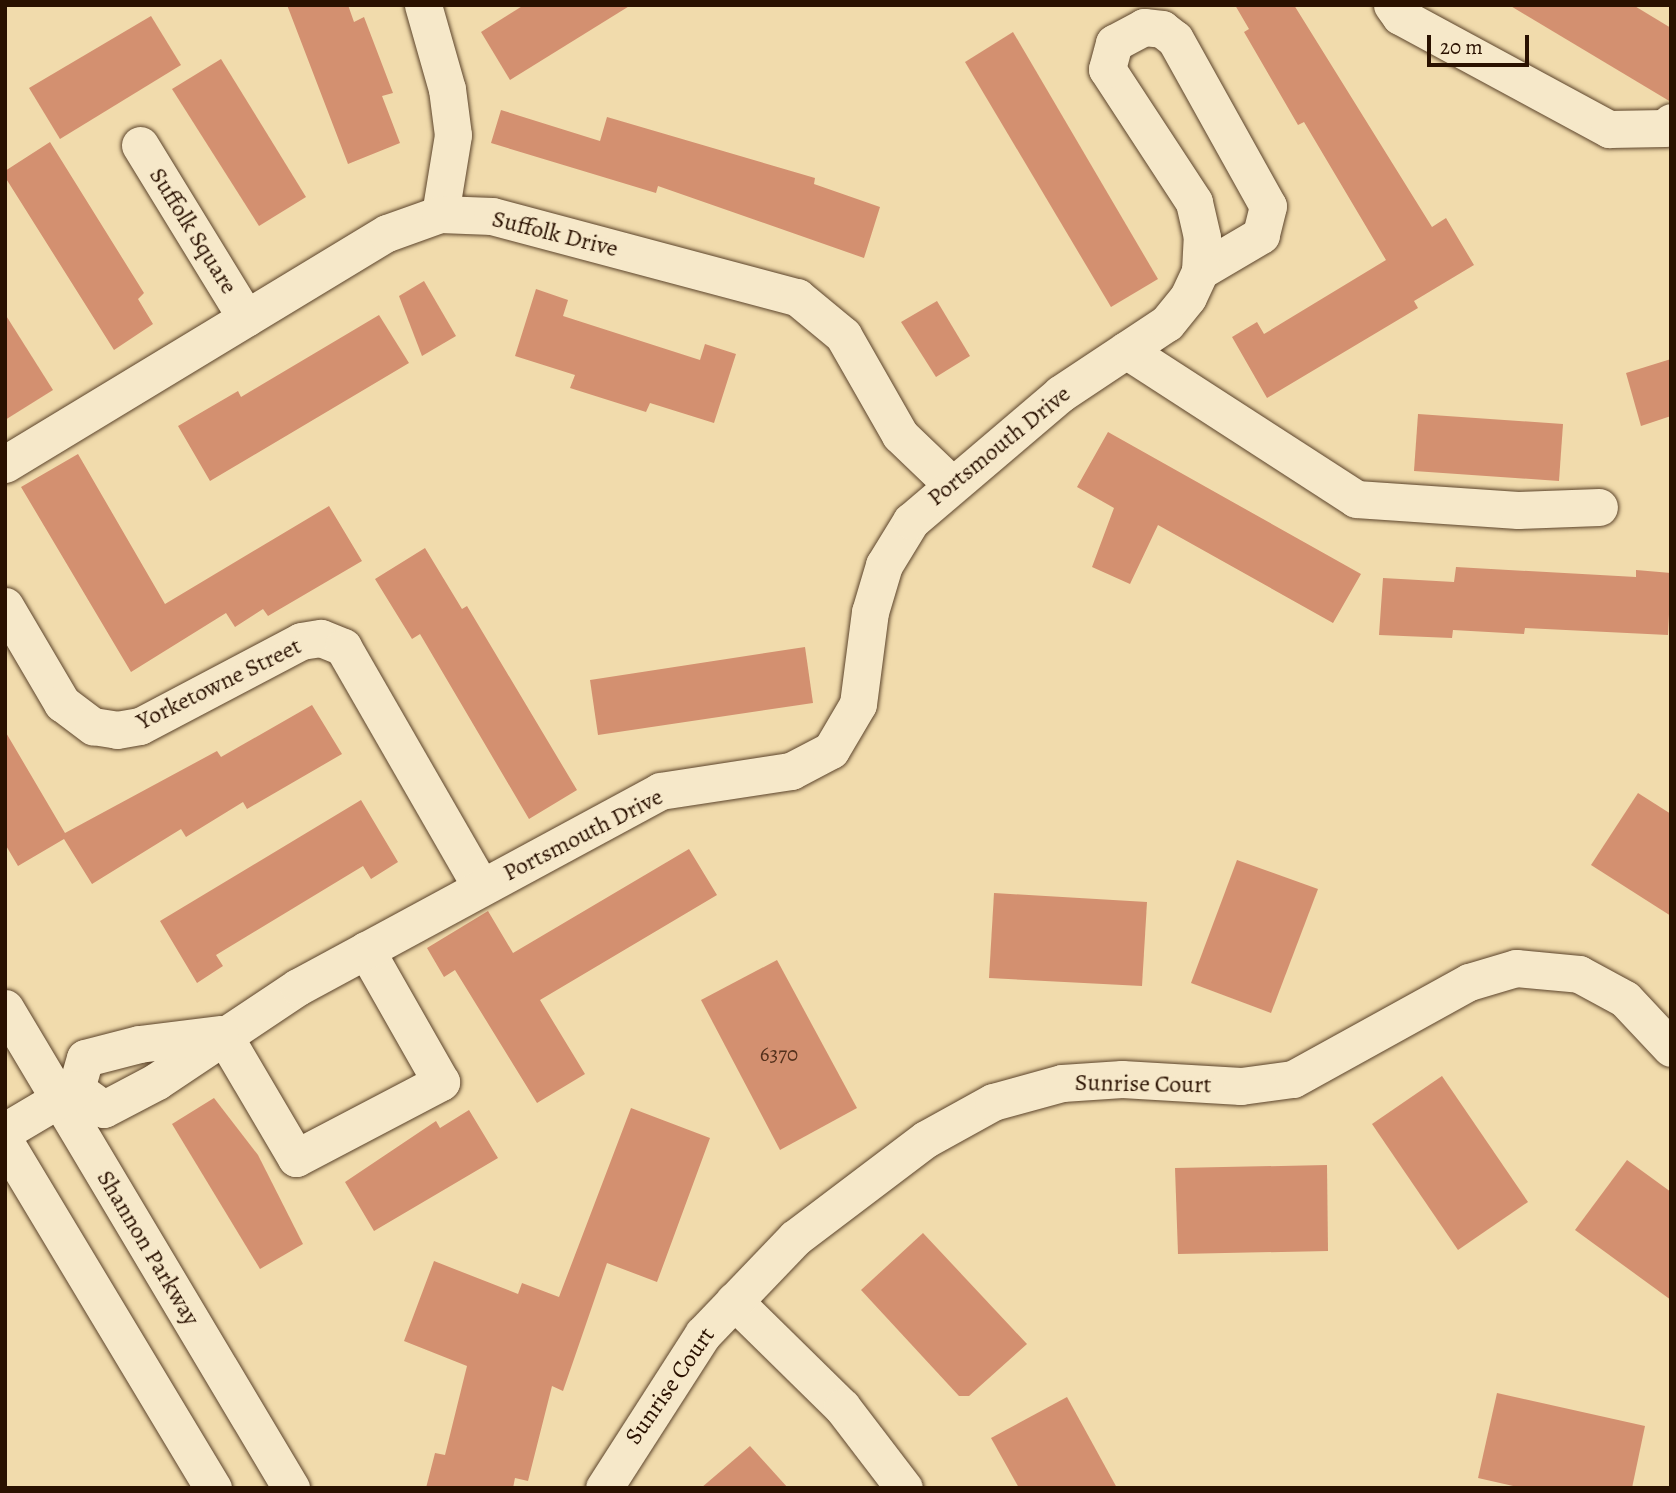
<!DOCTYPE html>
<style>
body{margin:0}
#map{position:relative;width:1676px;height:1493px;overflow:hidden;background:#f1dbac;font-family:Alegreya,serif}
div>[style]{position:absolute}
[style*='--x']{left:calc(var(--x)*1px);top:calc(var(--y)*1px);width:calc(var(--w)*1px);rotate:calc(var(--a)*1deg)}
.building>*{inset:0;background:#d39070}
.roads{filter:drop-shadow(0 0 2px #5c442b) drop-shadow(0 0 2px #5c442b)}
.minor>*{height:37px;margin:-18.5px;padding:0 18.5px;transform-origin:18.5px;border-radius:18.5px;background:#f6e8c9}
span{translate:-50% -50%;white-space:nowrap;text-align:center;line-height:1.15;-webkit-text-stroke:6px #f6e8c9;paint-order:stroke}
.number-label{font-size:21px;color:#54311c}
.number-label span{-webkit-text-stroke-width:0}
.street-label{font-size:24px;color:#2a1100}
.frame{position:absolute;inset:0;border:7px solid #2a1100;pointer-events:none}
.scale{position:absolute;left:1427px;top:35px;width:102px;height:32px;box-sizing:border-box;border:4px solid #2a1100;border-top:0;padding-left:9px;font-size:21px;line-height:24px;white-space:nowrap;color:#2a1100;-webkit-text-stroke:5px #f6e8c9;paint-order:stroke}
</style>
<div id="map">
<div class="building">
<div style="clip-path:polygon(287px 5px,348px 5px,354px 22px,364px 17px,393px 93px,382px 96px,400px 143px,348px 164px)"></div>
<div style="clip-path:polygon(524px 5px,631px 5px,510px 80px,481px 32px)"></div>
<div style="clip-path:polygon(1235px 5px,1294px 5px,1432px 227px,1446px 218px,1474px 265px,1414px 301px,1418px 308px,1267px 398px,1232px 337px,1257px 322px,1264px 334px,1386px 260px,1304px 122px,1298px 125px,1244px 32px,1249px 29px)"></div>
<div style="clip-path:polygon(1509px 5px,1633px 5px,1671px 28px,1671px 102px)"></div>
<div style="clip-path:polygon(151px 16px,181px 65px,60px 139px,29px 88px)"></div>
<div style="clip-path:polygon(1013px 32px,1158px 279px,1111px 307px,965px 62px)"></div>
<div style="clip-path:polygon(221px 59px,306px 197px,259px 226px,172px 89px)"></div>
<div style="clip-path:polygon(501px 110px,600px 141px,607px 117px,815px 178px,814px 184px,880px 207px,864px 258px,658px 186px,656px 193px,491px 143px)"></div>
<div style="clip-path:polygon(50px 142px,144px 293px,138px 299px,153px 324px,114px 350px,5px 177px,5px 171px)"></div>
<div style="clip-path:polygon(424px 281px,456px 336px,422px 356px,399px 296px)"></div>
<div style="clip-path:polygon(536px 289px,568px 300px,563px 316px,700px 360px,705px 344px,736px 354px,714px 423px,650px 403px,646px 412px,570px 388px,575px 375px,515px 356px)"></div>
<div style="clip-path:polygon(937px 301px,970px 356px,936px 377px,901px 322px)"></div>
<div style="clip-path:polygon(5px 314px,53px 390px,5px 420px)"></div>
<div style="clip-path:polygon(379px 315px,409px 363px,210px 481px,178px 426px,238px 391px,241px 397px)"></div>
<div style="clip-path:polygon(1671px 359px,1671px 416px,1641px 426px,1626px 373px)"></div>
<div style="clip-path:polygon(1418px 414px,1563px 424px,1559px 481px,1414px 471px)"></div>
<div style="clip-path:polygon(1108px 432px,1361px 574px,1333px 623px,1158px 525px,1130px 584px,1092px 567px,1114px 508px,1077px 487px)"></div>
<div style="clip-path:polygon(78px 454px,165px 604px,329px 506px,362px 561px,268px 616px,263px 609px,235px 627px,226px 613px,131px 672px,21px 487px)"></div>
<div style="clip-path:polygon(425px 548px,462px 609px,467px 606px,577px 790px,529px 819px,420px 634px,412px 639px,375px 579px)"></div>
<div style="clip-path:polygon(1456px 567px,1636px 577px,1636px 570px,1671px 573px,1668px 635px,1525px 628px,1524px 634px,1453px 630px,1452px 638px,1379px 635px,1383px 578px,1454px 582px)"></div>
<div style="clip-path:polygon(805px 647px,813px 703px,598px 735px,590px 680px)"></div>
<div style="clip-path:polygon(312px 705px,342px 754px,247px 809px,243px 802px,186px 837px,181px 829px,92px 884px,64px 839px,18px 866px,5px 844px,5px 731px,65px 833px,217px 751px,221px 757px)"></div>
<div style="clip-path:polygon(1638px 793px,1671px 814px,1671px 916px,1591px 865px)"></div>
<div style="clip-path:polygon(361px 800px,398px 862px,371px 879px,363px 866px,216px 955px,223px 966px,197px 983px,160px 921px)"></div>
<div style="clip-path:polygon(689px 849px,717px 895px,540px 1000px,585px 1074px,537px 1103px,455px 970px,444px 977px,427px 948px,488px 911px,513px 953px)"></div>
<div style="clip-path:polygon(1237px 860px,1318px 889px,1271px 1013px,1191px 983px)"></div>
<div style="clip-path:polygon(994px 893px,1147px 902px,1142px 986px,989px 978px)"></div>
<div style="clip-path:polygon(777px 960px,857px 1108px,780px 1150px,701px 1000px)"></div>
<div style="clip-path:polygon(1442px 1076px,1528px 1202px,1458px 1250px,1372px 1124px)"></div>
<div style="clip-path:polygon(214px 1098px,258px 1155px,303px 1244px,260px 1269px,172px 1124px)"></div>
<div style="clip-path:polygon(631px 1108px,710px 1138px,657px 1282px,607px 1263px,563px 1391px,552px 1386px,528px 1481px,515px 1478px,513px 1488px,426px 1488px,435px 1453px,445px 1455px,467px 1366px,404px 1341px,434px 1261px,518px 1294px,522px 1283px,559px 1297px)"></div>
<div style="clip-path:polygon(469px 1110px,498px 1158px,374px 1231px,345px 1182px,436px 1121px,440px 1128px)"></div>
<div style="clip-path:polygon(1627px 1160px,1671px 1192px,1671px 1300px,1575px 1230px)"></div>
<div style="clip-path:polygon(1327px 1165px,1328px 1251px,1178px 1254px,1175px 1168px)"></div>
<div style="clip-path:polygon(923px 1233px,1027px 1344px,969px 1396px,959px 1396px,861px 1290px)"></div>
<div style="clip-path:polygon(1497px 1393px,1645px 1426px,1632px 1488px,1522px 1488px,1478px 1478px)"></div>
<div style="clip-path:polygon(1067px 1397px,1117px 1488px,1019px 1488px,991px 1438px)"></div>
<div style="clip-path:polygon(750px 1446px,788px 1488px,701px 1488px)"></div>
</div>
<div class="roads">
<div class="minor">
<div style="--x:423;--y:5;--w:87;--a:74.1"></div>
<div style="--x:447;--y:89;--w:46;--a:82.6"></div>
<div style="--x:453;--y:135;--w:80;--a:99.3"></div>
<div style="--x:1392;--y:5;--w:14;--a:54"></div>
<div style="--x:1400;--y:16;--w:238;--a:28.4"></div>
<div style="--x:1609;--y:129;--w:56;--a:-1"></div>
<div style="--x:1665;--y:128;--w:8;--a:-45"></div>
<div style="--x:1144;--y:27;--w:18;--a:6"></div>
<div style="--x:1162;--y:29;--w:16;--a:38"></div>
<div style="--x:1175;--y:39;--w:191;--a:60.9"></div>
<div style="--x:1268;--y:206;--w:30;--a:104"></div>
<div style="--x:1261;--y:235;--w:71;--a:149.5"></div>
<div style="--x:1200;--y:271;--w:34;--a:-87"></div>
<div style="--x:1202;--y:237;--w:36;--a:-103"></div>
<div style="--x:1194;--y:202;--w:159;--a:-123.2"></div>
<div style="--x:1107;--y:69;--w:27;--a:-75"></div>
<div style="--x:1114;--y:43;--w:34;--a:-28"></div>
<div style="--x:140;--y:145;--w:203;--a:58.5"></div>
<div style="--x:1126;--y:350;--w:274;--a:32.9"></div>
<div style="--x:1356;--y:499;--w:162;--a:3.9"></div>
<div style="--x:1518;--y:510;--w:81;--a:-2.1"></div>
<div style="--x:5;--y:464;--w:446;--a:-31.2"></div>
<div style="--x:387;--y:233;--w:56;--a:-19.7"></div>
<div style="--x:440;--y:214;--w:52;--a:2.2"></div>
<div style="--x:492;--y:216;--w:316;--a:14.9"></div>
<div style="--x:797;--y:297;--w:60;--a:39.6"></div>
<div style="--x:843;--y:335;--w:115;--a:60.3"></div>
<div style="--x:900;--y:435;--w:69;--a:43.8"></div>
<div style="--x:5;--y:606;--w:113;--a:59.6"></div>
<div style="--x:62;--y:703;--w:39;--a:37"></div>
<div style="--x:93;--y:726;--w:24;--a:9"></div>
<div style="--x:117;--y:730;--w:23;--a:-10"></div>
<div style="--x:140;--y:726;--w:182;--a:-27.8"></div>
<div style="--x:301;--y:641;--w:20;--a:-9"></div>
<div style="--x:321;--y:638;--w:24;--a:22"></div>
<div style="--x:343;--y:647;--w:277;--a:60.1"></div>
<div style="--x:5;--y:1008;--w:559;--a:59.21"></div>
<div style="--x:223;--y:1034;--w:144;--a:59.5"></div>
<div style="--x:296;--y:1158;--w:164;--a:-27.7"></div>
<div style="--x:441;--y:1082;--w:152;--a:-119.6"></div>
<div style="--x:76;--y:1089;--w:34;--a:36"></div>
<div style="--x:104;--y:1109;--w:60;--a:-27.8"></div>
<div style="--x:157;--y:1081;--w:169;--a:-33.7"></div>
<div style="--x:298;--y:987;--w:412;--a:-28.4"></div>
<div style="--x:660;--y:791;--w:133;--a:-8.7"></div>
<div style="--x:791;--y:771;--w:45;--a:-27.7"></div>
<div style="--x:831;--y:750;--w:53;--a:-59.6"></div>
<div style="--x:858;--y:704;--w:93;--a:-82.6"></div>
<div style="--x:870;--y:612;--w:49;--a:-73.4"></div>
<div style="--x:884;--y:565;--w:52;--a:-58.5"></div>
<div style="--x:911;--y:521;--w:196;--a:-40.4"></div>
<div style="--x:1060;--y:394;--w:128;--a:-33.6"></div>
<div style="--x:1167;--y:323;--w:33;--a:-51"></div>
<div style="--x:1188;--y:297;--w:29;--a:-65"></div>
<div style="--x:76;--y:1089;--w:32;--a:-74"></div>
<div style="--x:85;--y:1058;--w:56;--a:-14.5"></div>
<div style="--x:139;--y:1044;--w:81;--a:-7.1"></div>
<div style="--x:5;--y:1131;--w:82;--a:-30.6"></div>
<div style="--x:5;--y:1142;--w:404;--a:59"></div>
<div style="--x:734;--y:1301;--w:151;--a:44.5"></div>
<div style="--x:842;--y:1407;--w:102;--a:52.6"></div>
<div style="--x:604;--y:1488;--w:183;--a:-57.3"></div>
<div style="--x:703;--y:1334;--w:133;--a:-46.2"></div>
<div style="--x:795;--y:1238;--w:164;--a:-37.1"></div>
<div style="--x:926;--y:1139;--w:77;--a:-28.9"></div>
<div style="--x:993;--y:1102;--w:72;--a:-15.4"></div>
<div style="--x:1062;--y:1083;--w:60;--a:-3.8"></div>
<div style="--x:1122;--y:1079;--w:119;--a:3.4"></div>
<div style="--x:1241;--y:1086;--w:52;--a:-7.7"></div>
<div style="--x:1293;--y:1079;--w:201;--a:-28.9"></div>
<div style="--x:1469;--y:982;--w:49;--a:-16.6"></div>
<div style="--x:1516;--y:968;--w:63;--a:5.4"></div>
<div style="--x:1579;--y:974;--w:52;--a:28.5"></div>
<div style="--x:1625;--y:999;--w:67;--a:46.8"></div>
</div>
</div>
<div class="number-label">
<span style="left:779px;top:1054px">6370</span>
</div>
<div class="street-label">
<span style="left:193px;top:231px;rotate:58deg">Suffolk Square</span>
<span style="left:555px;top:234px;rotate:14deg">Suffolk Drive</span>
<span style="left:999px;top:446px;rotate:-39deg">Portsmouth Drive</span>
<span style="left:219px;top:684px;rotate:-26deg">Yorketowne Street</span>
<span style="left:583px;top:835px;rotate:-27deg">Portsmouth Drive</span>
<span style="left:1143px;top:1084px;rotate:1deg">Sunrise Court</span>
<span style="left:148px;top:1248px;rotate:59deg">Shannon Parkway</span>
<span style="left:670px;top:1386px;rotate:-55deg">Sunrise Court</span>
</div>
<div class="frame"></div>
<div class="scale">20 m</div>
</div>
